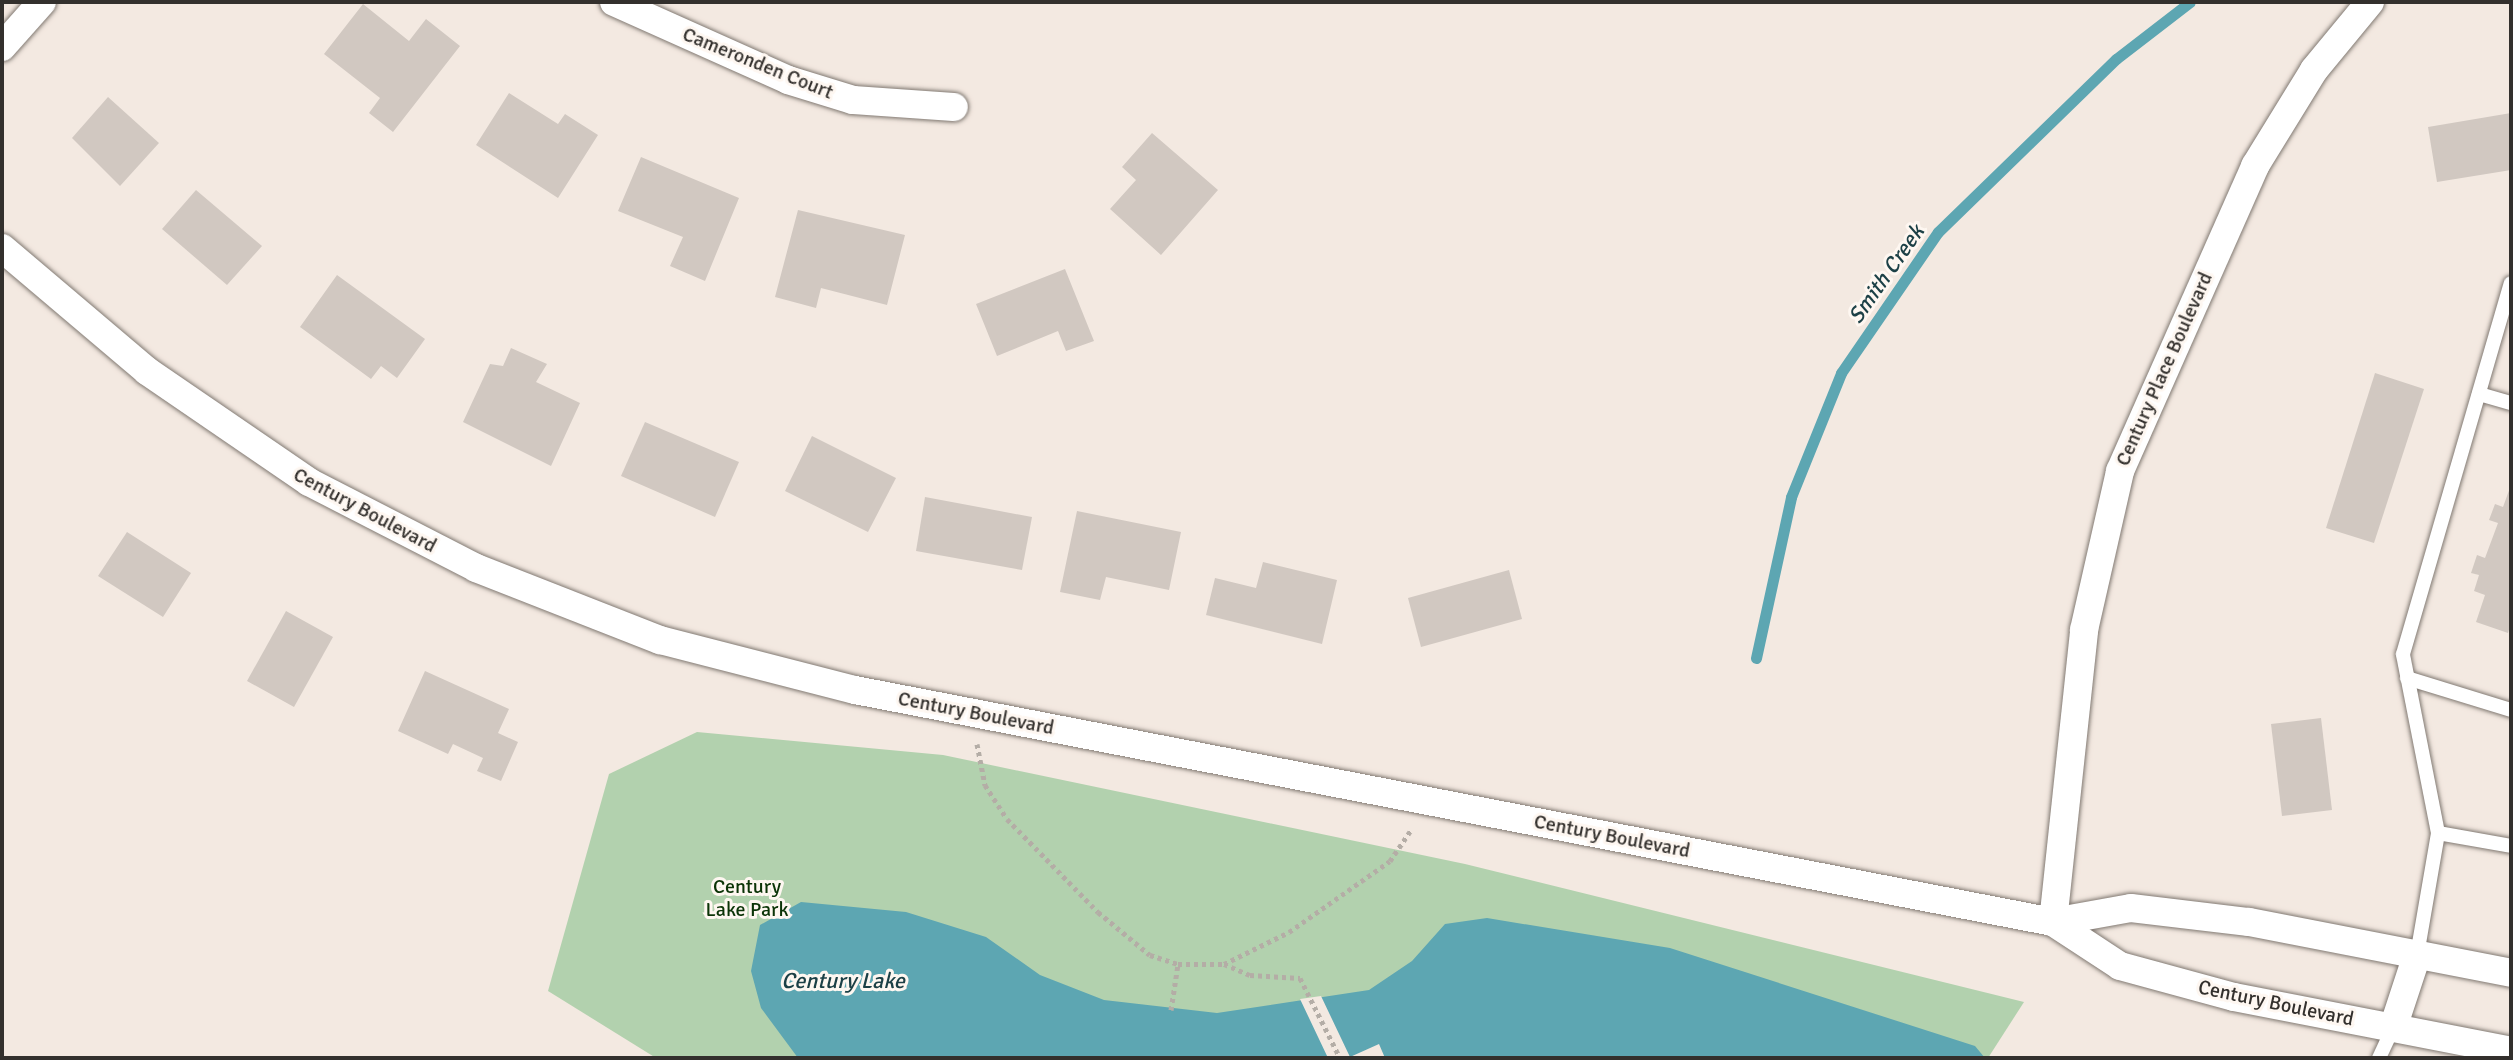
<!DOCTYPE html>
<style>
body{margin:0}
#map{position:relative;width:2513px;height:1060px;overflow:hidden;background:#f3e9e1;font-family:Signika,sans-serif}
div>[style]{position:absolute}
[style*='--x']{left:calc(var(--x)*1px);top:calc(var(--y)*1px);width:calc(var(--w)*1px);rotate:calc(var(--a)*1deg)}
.green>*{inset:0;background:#b2d1ae}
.water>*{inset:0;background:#5da6b2}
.pier>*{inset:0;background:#f3e9e1}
.stream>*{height:11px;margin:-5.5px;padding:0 5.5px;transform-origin:5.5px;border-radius:5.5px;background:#5da6b2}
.building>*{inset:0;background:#d1c8c1}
.path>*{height:5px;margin-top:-2.5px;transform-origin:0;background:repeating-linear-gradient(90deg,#b4ada6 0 4px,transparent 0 8px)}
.roads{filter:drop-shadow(0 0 2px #817972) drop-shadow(0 0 2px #817972)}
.lane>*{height:14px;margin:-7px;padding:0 7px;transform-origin:7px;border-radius:7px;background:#fff}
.street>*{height:28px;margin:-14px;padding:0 14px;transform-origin:14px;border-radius:14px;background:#fff}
span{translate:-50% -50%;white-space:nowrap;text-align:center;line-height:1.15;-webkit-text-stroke:6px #fef7f1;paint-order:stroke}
.street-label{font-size:20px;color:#33302d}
.park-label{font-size:20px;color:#0b3407}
.water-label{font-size:22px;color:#1c4046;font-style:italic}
.frame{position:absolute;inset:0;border:4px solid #33302d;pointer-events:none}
</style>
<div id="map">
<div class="green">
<div style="clip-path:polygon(697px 732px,943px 755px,1465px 864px,2024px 1002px,1988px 1058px,656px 1058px,548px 991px,609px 774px)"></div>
</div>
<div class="water">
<div style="clip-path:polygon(801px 902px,906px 912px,986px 937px,1040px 975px,1104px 1000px,1217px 1013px,1369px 990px,1412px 961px,1445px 924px,1487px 918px,1670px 948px,1975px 1046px,1985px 1058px,798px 1058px,761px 1008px,751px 971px,760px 925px)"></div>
</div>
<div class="pier">
<div style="clip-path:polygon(1321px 996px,1350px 1057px,1379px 1044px,1385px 1058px,1328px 1058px,1300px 999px)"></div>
</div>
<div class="stream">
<div style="--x:1756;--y:658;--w:165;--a:-77.7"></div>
<div style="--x:1791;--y:497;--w:134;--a:-68"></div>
<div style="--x:1841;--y:373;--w:171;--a:-55.5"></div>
<div style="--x:1938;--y:232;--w:248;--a:-44.2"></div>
<div style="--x:2116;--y:59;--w:93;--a:-37.6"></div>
</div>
<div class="building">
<div style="clip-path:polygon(363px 4px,409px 41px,426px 19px,460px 46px,393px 132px,369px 113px,380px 98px,324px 54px)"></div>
<div style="clip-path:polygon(509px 93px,558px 124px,565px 114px,598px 135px,558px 198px,476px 145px)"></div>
<div style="clip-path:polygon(108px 97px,159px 143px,120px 186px,72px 138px)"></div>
<div style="clip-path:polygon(2511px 113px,2511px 170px,2437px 182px,2428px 127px)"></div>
<div style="clip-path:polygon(1152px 133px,1218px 190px,1161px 255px,1110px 209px,1136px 180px,1122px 167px)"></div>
<div style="clip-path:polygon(641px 157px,739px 198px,705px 281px,670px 266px,683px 237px,618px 211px)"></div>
<div style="clip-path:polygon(196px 190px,262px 246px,227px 285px,162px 229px)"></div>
<div style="clip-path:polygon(798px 210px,905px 235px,887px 305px,821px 288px,816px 308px,775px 297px)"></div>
<div style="clip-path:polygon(1065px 269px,1094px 341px,1066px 351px,1058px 331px,997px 356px,976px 304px)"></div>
<div style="clip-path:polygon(337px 275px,425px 339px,397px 378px,381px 366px,371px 379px,300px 327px)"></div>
<div style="clip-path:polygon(511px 348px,547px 364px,536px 382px,580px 403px,551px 466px,463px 422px,490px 364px,503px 366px)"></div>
<div style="clip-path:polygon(2375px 373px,2424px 389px,2374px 543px,2326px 528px)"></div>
<div style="clip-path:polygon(645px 422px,739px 462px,715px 517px,621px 476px)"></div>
<div style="clip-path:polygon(812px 436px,896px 478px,868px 532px,785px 491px)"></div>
<div style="clip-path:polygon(2511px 485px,2511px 623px,2508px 633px,2476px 622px,2485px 595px,2474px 591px,2479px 575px,2471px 573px,2477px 555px,2485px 558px,2498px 523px,2489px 520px,2495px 504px,2503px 507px)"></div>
<div style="clip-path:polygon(925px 497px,1032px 517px,1022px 570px,916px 551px)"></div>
<div style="clip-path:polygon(1077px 511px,1181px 532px,1169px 590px,1106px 577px,1100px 600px,1060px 592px)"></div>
<div style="clip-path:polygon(127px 532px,191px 573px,163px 617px,98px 576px)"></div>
<div style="clip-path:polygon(1263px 562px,1337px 580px,1322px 644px,1206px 615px,1215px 578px,1256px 588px)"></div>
<div style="clip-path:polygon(1509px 570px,1522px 619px,1421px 647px,1408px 598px)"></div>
<div style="clip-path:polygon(286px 611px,333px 637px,294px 707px,247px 681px)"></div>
<div style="clip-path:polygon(425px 671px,509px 709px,498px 733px,518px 742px,501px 781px,477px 771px,483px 758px,453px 744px,448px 754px,398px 731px)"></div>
<div style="clip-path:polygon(2321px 718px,2332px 810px,2282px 816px,2271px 724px)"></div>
</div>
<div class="path">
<div style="--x:977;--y:744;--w:42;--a:79"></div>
<div style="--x:985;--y:785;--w:40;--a:57.1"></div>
<div style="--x:1007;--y:819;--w:130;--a:45.6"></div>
<div style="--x:1098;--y:912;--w:67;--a:39.6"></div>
<div style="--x:1150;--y:955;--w:29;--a:18"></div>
<div style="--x:1178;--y:964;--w:46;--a:0"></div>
<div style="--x:1224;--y:964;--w:72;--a:-26.2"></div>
<div style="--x:1289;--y:932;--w:123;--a:-35.1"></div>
<div style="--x:1390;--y:861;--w:37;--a:-56"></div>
<div style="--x:1224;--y:964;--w:28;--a:23"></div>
<div style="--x:1250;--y:975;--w:50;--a:3.4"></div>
<div style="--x:1300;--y:978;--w:89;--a:63.4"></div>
<div style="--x:1171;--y:1010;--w:47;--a:-81.3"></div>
</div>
<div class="roads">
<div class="lane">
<div style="--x:2479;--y:394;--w:33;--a:16"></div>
<div style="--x:2407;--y:678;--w:109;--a:17.1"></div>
<div style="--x:2438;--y:833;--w:74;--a:10.1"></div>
<div style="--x:2417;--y:955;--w:124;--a:-80.2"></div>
<div style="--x:2438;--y:833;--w:182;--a:-101.1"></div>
<div style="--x:2403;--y:654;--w:386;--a:-73.8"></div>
<div style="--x:2379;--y:1058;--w:33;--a:-65"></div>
</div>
<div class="street">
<div style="--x:614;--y:2;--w:191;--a:24.1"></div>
<div style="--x:788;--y:80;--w:68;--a:17.1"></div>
<div style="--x:853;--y:100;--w:101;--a:4"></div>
<div style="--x:2;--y:47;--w:60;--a:-48.4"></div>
<div style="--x:2;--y:248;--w:190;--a:40.3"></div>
<div style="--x:147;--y:371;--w:196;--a:34.4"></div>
<div style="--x:309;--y:482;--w:188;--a:27.2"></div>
<div style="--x:476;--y:568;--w:198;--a:21.4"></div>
<div style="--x:660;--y:640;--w:201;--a:14.4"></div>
<div style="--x:855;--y:690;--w:1220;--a:10.96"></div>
<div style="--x:2053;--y:922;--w:79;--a:-10.2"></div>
<div style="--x:2131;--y:908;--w:119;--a:6.8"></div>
<div style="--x:2249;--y:922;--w:267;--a:11"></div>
<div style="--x:2053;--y:922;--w:294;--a:-83.9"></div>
<div style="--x:2084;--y:630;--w:163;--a:-77.2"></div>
<div style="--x:2120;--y:471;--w:334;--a:-66.1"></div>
<div style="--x:2255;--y:166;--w:113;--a:-58.4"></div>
<div style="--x:2314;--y:70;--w:88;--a:-50.5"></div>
<div style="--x:2053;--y:922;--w:80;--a:33.3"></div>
<div style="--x:2120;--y:966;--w:118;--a:15.2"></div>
<div style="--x:2234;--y:997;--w:282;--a:11"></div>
<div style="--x:2393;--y:1028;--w:77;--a:-71.8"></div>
</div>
</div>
<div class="street-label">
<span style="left:758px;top:63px;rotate:22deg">Cameronden Court</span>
<span style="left:2164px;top:369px;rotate:-66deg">Century Place Boulevard</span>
<span style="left:365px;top:510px;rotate:28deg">Century Boulevard</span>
<span style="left:976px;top:713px;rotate:11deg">Century Boulevard</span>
<span style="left:1612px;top:836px;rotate:11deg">Century Boulevard</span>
<span style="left:2276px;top:1003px;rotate:12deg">Century Boulevard</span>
</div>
<div class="park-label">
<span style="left:747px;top:898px">Century<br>Lake Park</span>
</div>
<div class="water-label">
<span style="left:1886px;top:274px;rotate:-55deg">Smith Creek</span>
<span style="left:843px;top:981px">Century Lake</span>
</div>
<div class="frame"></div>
</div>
